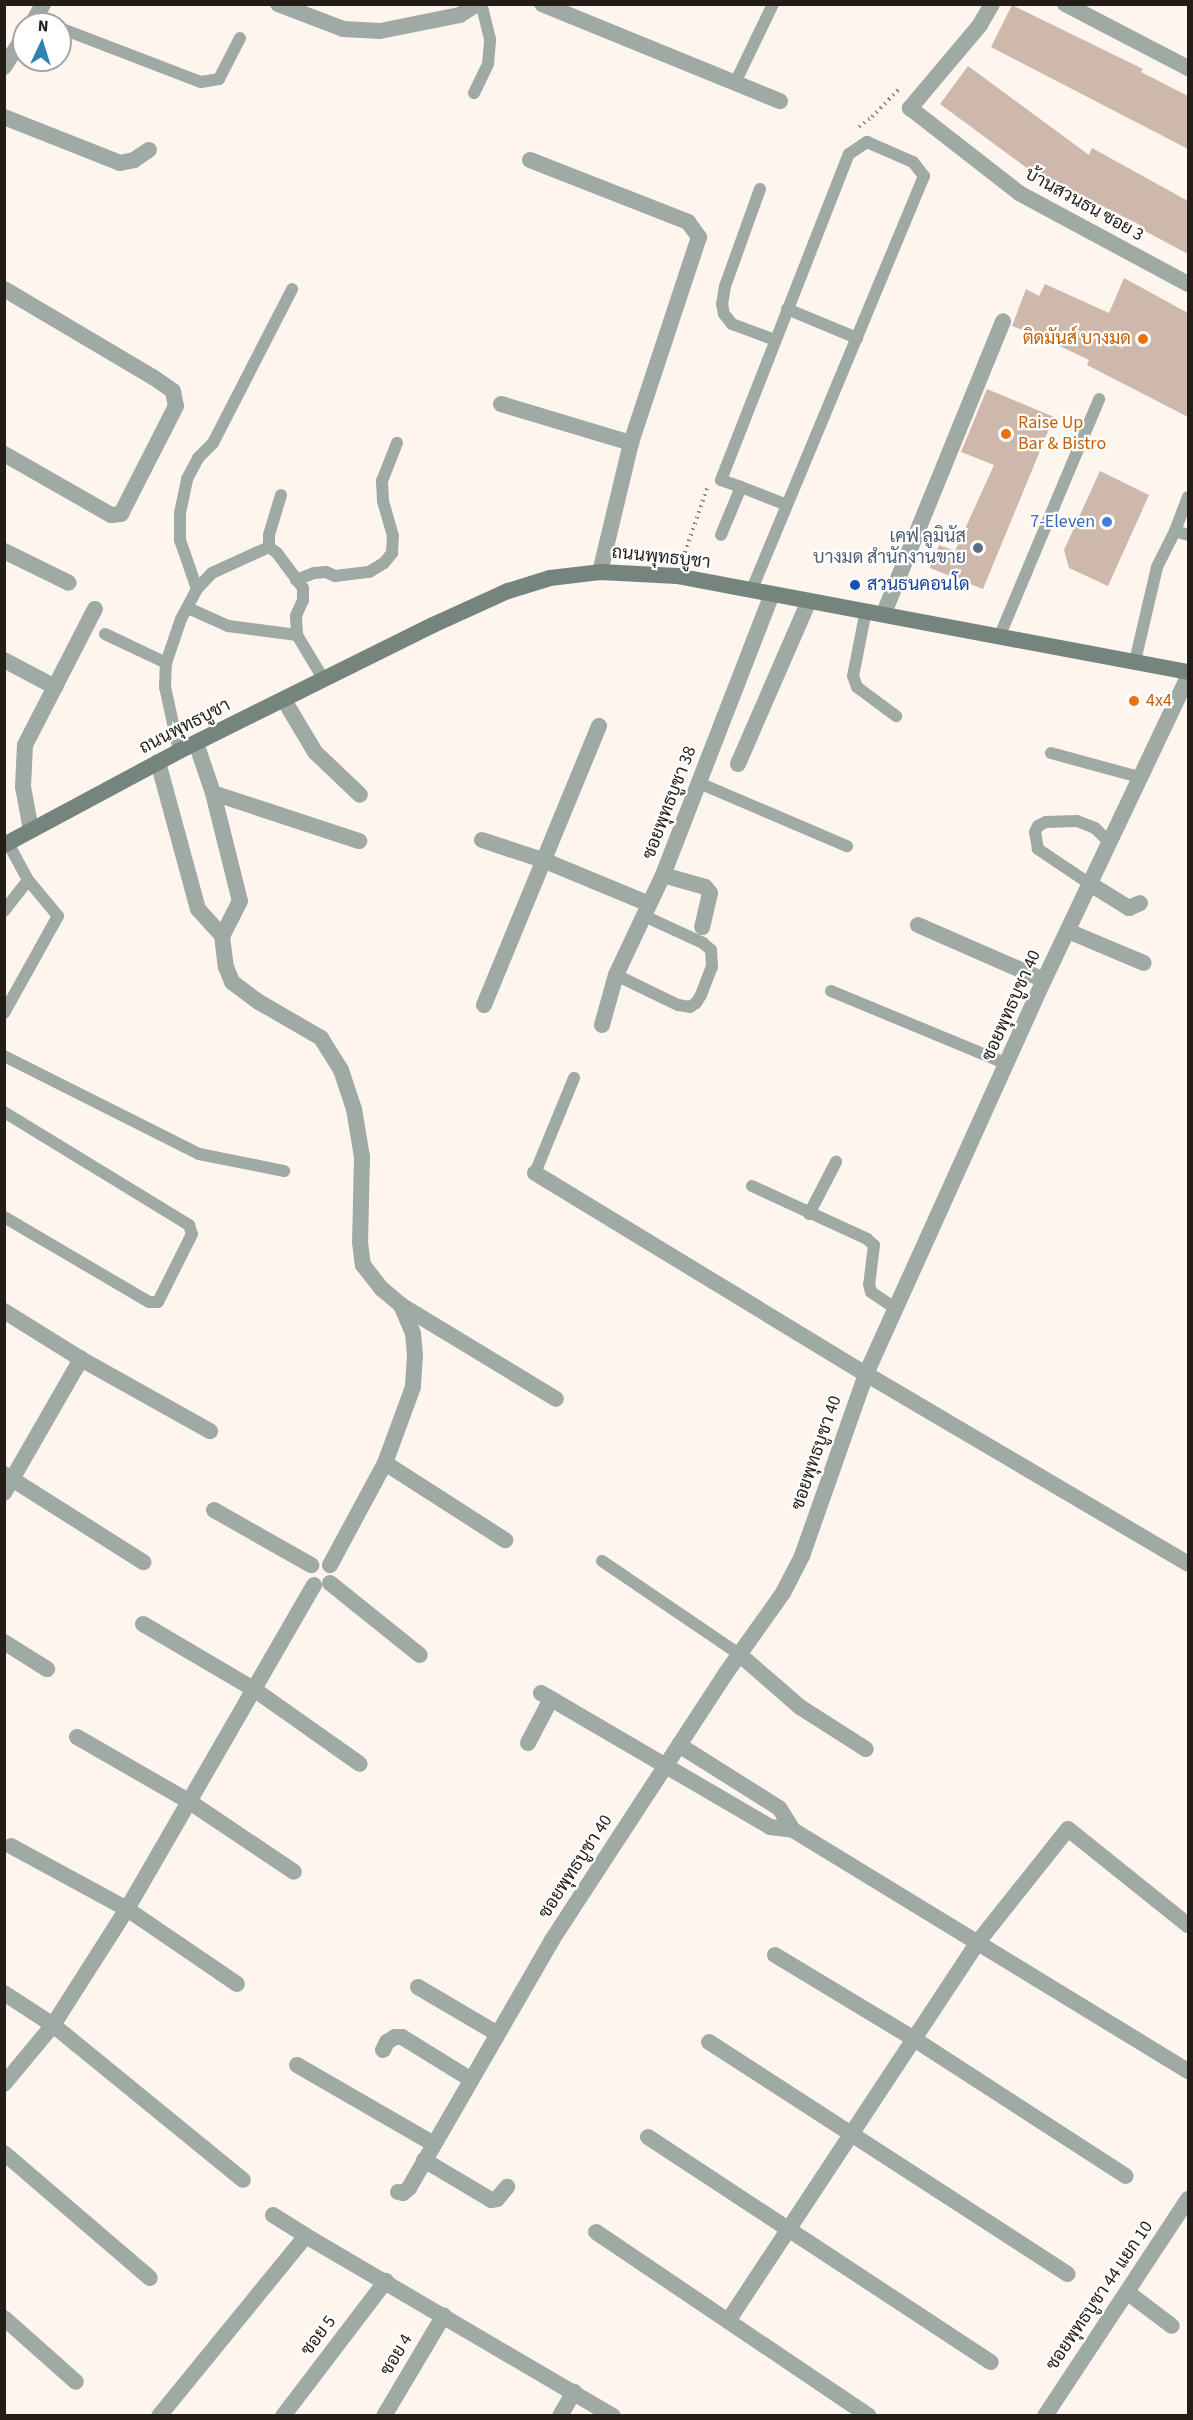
<!DOCTYPE html>
<meta charset="utf-8">
<style>
body{margin:0}
#map{position:relative;width:1193px;height:2420px;overflow:hidden;background:#fef5ef;font-family:"Source Sans 3",Sarabun,sans-serif}
div>[style]{position:absolute}
[style*='--x']{left:calc(var(--x)*1px);top:calc(var(--y)*1px);width:calc(var(--w)*1px);rotate:calc(var(--a)*1deg)}
.building>*{inset:0;background:#cdb8ab}
.path>*{height:4px;margin-top:-2px;transform-origin:0;background:repeating-linear-gradient(90deg,#918883 0 1.5px,transparent 0 6px)}
.service>*{height:12px;margin:-6px;padding:0 6px;transform-origin:6px;border-radius:6px;background:#9faaa5}
.minor>*{height:16px;margin:-8px;padding:0 8px;transform-origin:8px;border-radius:8px;background:#9faaa5}
.tertiary>*{height:16px;margin:-8px;padding:0 8px;transform-origin:8px;border-radius:8px;background:#9faaa5}
.secondary>*{height:16px;margin:-8px;padding:0 8px;transform-origin:8px;border-radius:8px;background:#75857d}
.dots>*{width:16px;height:16px;translate:-50% -50%;box-sizing:border-box;border:3px solid #fff;border-radius:50%}
span{translate:-50% -50%;white-space:nowrap;text-align:center;line-height:1.15;-webkit-text-stroke:4.5px #fff;paint-order:stroke}
.street-label{font-size:18px;color:#241c17}
.food-label{font-size:18px;color:#c56008}
.right{translate:-100% -50%;text-align:right}
.left{translate:0 -50%;text-align:left}
.shop-label{font-size:18px;color:#366cbe}
.service-label{font-size:18px;color:#4e5e75}
.transit-label{font-size:18px;color:#164399}
.frame{position:absolute;inset:0;border:6px solid #241c17;pointer-events:none}
.north{position:absolute;left:12px;top:12px;width:60px;height:60px;box-sizing:border-box;background:#fff;border:2px solid #a7a4a2;border-radius:50%;rotate:4deg;font-size:16px;font-weight:700;line-height:24px;text-align:center;color:#241c17}
.north::after{content:'';display:block;margin:auto;width:21px;height:27px;background:#2e83b2;clip-path:polygon(50% 0,100% 100%,50% 72%,0 100%)}
</style>
<div id="map">
<div class="building">
<div style="clip-path:polygon(1012px 5px,1143px 69px,1141px 72px,1188px 96px,1188px 149px,991px 47px)"></div>
<div style="clip-path:polygon(968px 66px,1089px 155px,1092px 148px,1188px 201px,1188px 254px,1143px 230px,1144px 227px,1062px 186px,1058px 191px,940px 104px)"></div>
<div style="clip-path:polygon(1124px 278px,1188px 313px,1188px 417px,1087px 365px,1089px 360px,1049px 341px,1047px 346px,1023px 336px,1025px 331px,1012px 326px,1026px 289px,1039px 296px,1045px 284px,1109px 313px)"></div>
<div style="clip-path:polygon(987px 389px,1054px 417px,983px 589px,930px 568px,939px 545px,955px 551px,994px 465px,961px 452px)"></div>
<div style="clip-path:polygon(1100px 471px,1149px 495px,1108px 586px,1069px 568px,1064px 550px)"></div>
</div>
<div class="path">
<div style="--x:859;--y:127;--w:16;--a:-38"></div>
<div style="--x:872;--y:117;--w:39;--a:-46"></div>
<div style="--x:683;--y:558;--w:76;--a:-70.9"></div>
</div>
<div class="service">
<div style="--x:35;--y:19;--w:15;--a:20"></div>
<div style="--x:60;--y:28;--w:151;--a:21"></div>
<div style="--x:201;--y:82;--w:18;--a:-9"></div>
<div style="--x:219;--y:79;--w:46;--a:-62.9"></div>
<div style="--x:735;--y:83;--w:88;--a:-64.3"></div>
<div style="--x:474;--y:93;--w:32;--a:-64"></div>
<div style="--x:488;--y:64;--w:25;--a:-85"></div>
<div style="--x:490;--y:39;--w:36;--a:-104"></div>
<div style="--x:760;--y:189;--w:103;--a:109.8"></div>
<div style="--x:725;--y:286;--w:18;--a:99"></div>
<div style="--x:722;--y:304;--w:10;--a:79"></div>
<div style="--x:724;--y:314;--w:13;--a:51"></div>
<div style="--x:732;--y:324;--w:46;--a:20.4"></div>
<div style="--x:787;--y:309;--w:76;--a:22.5"></div>
<div style="--x:741;--y:487;--w:49;--a:21.4"></div>
<div style="--x:281;--y:495;--w:42;--a:106.7"></div>
<div style="--x:269;--y:535;--w:12;--a:90"></div>
<div style="--x:269;--y:547;--w:10;--a:37"></div>
<div style="--x:277;--y:553;--w:44;--a:53.4"></div>
<div style="--x:303;--y:588;--w:12;--a:90"></div>
<div style="--x:303;--y:600;--w:17;--a:114"></div>
<div style="--x:296;--y:616;--w:19;--a:87"></div>
<div style="--x:297;--y:635;--w:52;--a:59"></div>
<div style="--x:1188;--y:497;--w:36;--a:111"></div>
<div style="--x:1175;--y:531;--w:14;--a:17"></div>
<div style="--x:721;--y:535;--w:52;--a:-67.4"></div>
<div style="--x:741;--y:487;--w:21;--a:-161"></div>
<div style="--x:721;--y:480;--w:350;--a:-68.6"></div>
<div style="--x:849;--y:154;--w:22;--a:-34"></div>
<div style="--x:867;--y:142;--w:50;--a:23.5"></div>
<div style="--x:913;--y:162;--w:18;--a:52"></div>
<div style="--x:924;--y:176;--w:448;--a:112.6"></div>
<div style="--x:296;--y:580;--w:19;--a:-21"></div>
<div style="--x:314;--y:573;--w:12;--a:-5"></div>
<div style="--x:326;--y:572;--w:10;--a:24"></div>
<div style="--x:335;--y:576;--w:34;--a:-7"></div>
<div style="--x:369;--y:572;--w:17;--a:-31"></div>
<div style="--x:384;--y:563;--w:13;--a:-51"></div>
<div style="--x:392;--y:553;--w:17;--a:-87"></div>
<div style="--x:393;--y:536;--w:36;--a:-106"></div>
<div style="--x:383;--y:501;--w:20;--a:-93"></div>
<div style="--x:382;--y:481;--w:41;--a:-68.5"></div>
<div style="--x:197;--y:589;--w:52;--a:-109.1"></div>
<div style="--x:180;--y:540;--w:27;--a:-90"></div>
<div style="--x:180;--y:513;--w:35;--a:-78"></div>
<div style="--x:187;--y:479;--w:24;--a:-62"></div>
<div style="--x:198;--y:458;--w:21;--a:-45"></div>
<div style="--x:213;--y:443;--w:173;--a:-62.8"></div>
<div style="--x:188;--y:608;--w:44;--a:24.2"></div>
<div style="--x:228;--y:626;--w:70;--a:7.4"></div>
<div style="--x:866;--y:610;--w:67;--a:101.1"></div>
<div style="--x:853;--y:676;--w:12;--a:70"></div>
<div style="--x:857;--y:687;--w:49;--a:36.6"></div>
<div style="--x:105;--y:634;--w:68;--a:25.4"></div>
<div style="--x:1000;--y:635;--w:256;--a:-67.2"></div>
<div style="--x:1135;--y:661;--w:97;--a:-76.8"></div>
<div style="--x:1157;--y:567;--w:40;--a:-63.4"></div>
<div style="--x:179;--y:751;--w:66;--a:-102.3"></div>
<div style="--x:165;--y:687;--w:24;--a:-88"></div>
<div style="--x:166;--y:663;--w:46;--a:-71.2"></div>
<div style="--x:181;--y:619;--w:34;--a:-62"></div>
<div style="--x:197;--y:589;--w:22;--a:-47"></div>
<div style="--x:212;--y:573;--w:63;--a:-24.5"></div>
<div style="--x:1051;--y:753;--w:91;--a:15.3"></div>
<div style="--x:699;--y:783;--w:161;--a:23.1"></div>
<div style="--x:1090;--y:884;--w:63;--a:-146.1"></div>
<div style="--x:1038;--y:849;--w:17;--a:-100"></div>
<div style="--x:1035;--y:832;--w:7;--a:-63"></div>
<div style="--x:1038;--y:826;--w:9;--a:-27"></div>
<div style="--x:1046;--y:822;--w:31;--a:-2"></div>
<div style="--x:1077;--y:821;--w:19;--a:21"></div>
<div style="--x:1095;--y:828;--w:20;--a:45"></div>
<div style="--x:4;--y:911;--w:39;--a:-52"></div>
<div style="--x:616;--y:975;--w:69;--a:25.8"></div>
<div style="--x:678;--y:1005;--w:12;--a:9"></div>
<div style="--x:690;--y:1007;--w:7;--a:-34"></div>
<div style="--x:696;--y:1003;--w:9;--a:-58"></div>
<div style="--x:701;--y:995;--w:30;--a:-69"></div>
<div style="--x:712;--y:967;--w:17;--a:-93"></div>
<div style="--x:711;--y:950;--w:11;--a:-139"></div>
<div style="--x:703;--y:943;--w:67;--a:-155.3"></div>
<div style="--x:831;--y:991;--w:191;--a:22.5"></div>
<div style="--x:4;--y:1013;--w:111;--a:-60.9"></div>
<div style="--x:58;--y:916;--w:47;--a:-129.8"></div>
<div style="--x:28;--y:880;--w:42;--a:-118.4"></div>
<div style="--x:4;--y:1056;--w:218;--a:26.7"></div>
<div style="--x:199;--y:1154;--w:87;--a:11.3"></div>
<div style="--x:4;--y:1112;--w:217;--a:31.4"></div>
<div style="--x:189;--y:1225;--w:9;--a:72"></div>
<div style="--x:192;--y:1234;--w:76;--a:116.6"></div>
<div style="--x:158;--y:1302;--w:9;--a:180"></div>
<div style="--x:149;--y:1302;--w:168;--a:-149.6"></div>
<div style="--x:535;--y:1173;--w:103;--a:-67.7"></div>
<div style="--x:752;--y:1186;--w:127;--a:24.7"></div>
<div style="--x:867;--y:1239;--w:9;--a:41"></div>
<div style="--x:874;--y:1245;--w:39;--a:97"></div>
<div style="--x:869;--y:1284;--w:8;--a:76"></div>
<div style="--x:871;--y:1292;--w:30;--a:34"></div>
<div style="--x:809;--y:1214;--w:59;--a:-62.6"></div>
<div style="--x:602;--y:1561;--w:166;--a:34.2"></div>
</div>
<div class="minor">
<div style="--x:278;--y:4;--w:70;--a:21"></div>
<div style="--x:343;--y:29;--w:37;--a:3"></div>
<div style="--x:380;--y:31;--w:82;--a:-11.3"></div>
<div style="--x:460;--y:15;--w:20;--a:-33"></div>
<div style="--x:542;--y:4;--w:257;--a:22.2"></div>
<div style="--x:992;--y:4;--w:24;--a:120"></div>
<div style="--x:980;--y:25;--w:109;--a:130.1"></div>
<div style="--x:910;--y:108;--w:138;--a:37.9"></div>
<div style="--x:1019;--y:193;--w:192;--a:28.3"></div>
<div style="--x:1065;--y:4;--w:139;--a:27.5"></div>
<div style="--x:4;--y:117;--w:125;--a:21.6"></div>
<div style="--x:120;--y:163;--w:14;--a:-12"></div>
<div style="--x:134;--y:160;--w:18;--a:-34"></div>
<div style="--x:530;--y:160;--w:170;--a:21.4"></div>
<div style="--x:688;--y:222;--w:19;--a:54"></div>
<div style="--x:699;--y:237;--w:217;--a:108.3"></div>
<div style="--x:4;--y:289;--w:173;--a:30.6"></div>
<div style="--x:153;--y:377;--w:24;--a:35"></div>
<div style="--x:173;--y:391;--w:15;--a:79"></div>
<div style="--x:176;--y:406;--w:121;--a:117"></div>
<div style="--x:121;--y:514;--w:10;--a:174"></div>
<div style="--x:111;--y:515;--w:123;--a:-150.3"></div>
<div style="--x:501;--y:404;--w:136;--a:16.7"></div>
<div style="--x:631;--y:443;--w:133;--a:103.5"></div>
<div style="--x:4;--y:551;--w:72;--a:26.2"></div>
<div style="--x:884;--y:613;--w:315;--a:-67.8"></div>
<div style="--x:4;--y:660;--w:58;--a:27.9"></div>
<div style="--x:284;--y:700;--w:61;--a:59.2"></div>
<div style="--x:315;--y:752;--w:62;--a:43.7"></div>
<div style="--x:196;--y:743;--w:53;--a:71.2"></div>
<div style="--x:213;--y:793;--w:111;--a:76"></div>
<div style="--x:240;--y:901;--w:39;--a:117"></div>
<div style="--x:222;--y:936;--w:31;--a:83"></div>
<div style="--x:226;--y:967;--w:16;--a:68"></div>
<div style="--x:232;--y:982;--w:34;--a:37"></div>
<div style="--x:259;--y:1002;--w:72;--a:30.1"></div>
<div style="--x:321;--y:1038;--w:38;--a:58"></div>
<div style="--x:341;--y:1070;--w:41;--a:71.6"></div>
<div style="--x:354;--y:1109;--w:49;--a:80.5"></div>
<div style="--x:362;--y:1157;--w:85;--a:91.3"></div>
<div style="--x:360;--y:1242;--w:23;--a:83"></div>
<div style="--x:363;--y:1265;--w:31;--a:52"></div>
<div style="--x:382;--y:1289;--w:25;--a:40"></div>
<div style="--x:401;--y:1305;--w:30;--a:67"></div>
<div style="--x:413;--y:1333;--w:23;--a:85"></div>
<div style="--x:415;--y:1356;--w:31;--a:94"></div>
<div style="--x:413;--y:1387;--w:81;--a:110.2"></div>
<div style="--x:385;--y:1463;--w:116;--a:118.3"></div>
<div style="--x:158;--y:762;--w:152;--a:74.8"></div>
<div style="--x:198;--y:909;--w:36;--a:48"></div>
<div style="--x:738;--y:764;--w:178;--a:-66.5"></div>
<div style="--x:213;--y:793;--w:154;--a:18.2"></div>
<div style="--x:31;--y:830;--w:44;--a:-100.5"></div>
<div style="--x:23;--y:787;--w:42;--a:-87.3"></div>
<div style="--x:25;--y:745;--w:153;--a:-62.8"></div>
<div style="--x:482;--y:840;--w:64;--a:18.2"></div>
<div style="--x:543;--y:860;--w:113;--a:22.5"></div>
<div style="--x:663;--y:875;--w:44;--a:15.9"></div>
<div style="--x:705;--y:887;--w:8;--a:50"></div>
<div style="--x:710;--y:893;--w:35;--a:103"></div>
<div style="--x:1090;--y:884;--w:46;--a:31.6"></div>
<div style="--x:1129;--y:908;--w:12;--a:-24"></div>
<div style="--x:918;--y:925;--w:137;--a:23.6"></div>
<div style="--x:1068;--y:931;--w:82;--a:22.8"></div>
<div style="--x:484;--y:1005;--w:302;--a:-67.6"></div>
<div style="--x:602;--y:1025;--w:52;--a:-74.4"></div>
<div style="--x:616;--y:975;--w:110;--a:-64.8"></div>
<div style="--x:663;--y:875;--w:301;--a:-68.8"></div>
<div style="--x:535;--y:1173;--w:387;--a:31.3"></div>
<div style="--x:866;--y:1374;--w:374;--a:30.5"></div>
<div style="--x:401;--y:1305;--w:181;--a:31.2"></div>
<div style="--x:4;--y:1311;--w:91;--a:31.9"></div>
<div style="--x:81;--y:1359;--w:148;--a:29.2"></div>
<div style="--x:385;--y:1463;--w:143;--a:32.7"></div>
<div style="--x:4;--y:1474;--w:165;--a:32.3"></div>
<div style="--x:4;--y:1493;--w:155;--a:-60.1"></div>
<div style="--x:214;--y:1510;--w:112;--a:29.6"></div>
<div style="--x:330;--y:1583;--w:115;--a:38.7"></div>
<div style="--x:143;--y:1624;--w:130;--a:30.5"></div>
<div style="--x:255;--y:1690;--w:128;--a:35.2"></div>
<div style="--x:4;--y:1642;--w:51;--a:32.1"></div>
<div style="--x:739;--y:1654;--w:81;--a:41"></div>
<div style="--x:800;--y:1707;--w:78;--a:32.5"></div>
<div style="--x:541;--y:1693;--w:265;--a:30.3"></div>
<div style="--x:770;--y:1827;--w:23;--a:7"></div>
<div style="--x:793;--y:1830;--w:26;--a:-122"></div>
<div style="--x:779;--y:1808;--w:118;--a:-147.8"></div>
<div style="--x:77;--y:1737;--w:130;--a:29.9"></div>
<div style="--x:190;--y:1802;--w:125;--a:33.9"></div>
<div style="--x:528;--y:1743;--w:50;--a:-62.4"></div>
<div style="--x:793;--y:1830;--w:463;--a:31.4"></div>
<div style="--x:11;--y:1846;--w:132;--a:28.5"></div>
<div style="--x:127;--y:1909;--w:133;--a:34.3"></div>
<div style="--x:775;--y:1955;--w:162;--a:31.1"></div>
<div style="--x:914;--y:2039;--w:252;--a:32.9"></div>
<div style="--x:418;--y:1987;--w:91;--a:30.5"></div>
<div style="--x:4;--y:1993;--w:59;--a:33.1"></div>
<div style="--x:53;--y:2025;--w:245;--a:39.2"></div>
<div style="--x:709;--y:2042;--w:427;--a:32.9"></div>
<div style="--x:383;--y:2050;--w:9;--a:-63"></div>
<div style="--x:387;--y:2042;--w:9;--a:-32"></div>
<div style="--x:395;--y:2037;--w:7;--a:0"></div>
<div style="--x:402;--y:2037;--w:80;--a:31.7"></div>
<div style="--x:297;--y:2065;--w:158;--a:30"></div>
<div style="--x:4;--y:2084;--w:77;--a:-50.3"></div>
<div style="--x:53;--y:2025;--w:138;--a:-57.5"></div>
<div style="--x:127;--y:1909;--w:374;--a:-60"></div>
<div style="--x:648;--y:2137;--w:410;--a:33.3"></div>
<div style="--x:4;--y:2153;--w:192;--a:40.6"></div>
<div style="--x:424;--y:2160;--w:78;--a:30.8"></div>
<div style="--x:491;--y:2200;--w:6;--a:-9"></div>
<div style="--x:497;--y:2199;--w:16;--a:-50"></div>
<div style="--x:398;--y:2192;--w:5;--a:11"></div>
<div style="--x:403;--y:2193;--w:8;--a:-40"></div>
<div style="--x:409;--y:2188;--w:286;--a:-60"></div>
<div style="--x:552;--y:1940;--w:319;--a:-56.9"></div>
<div style="--x:726;--y:1673;--w:98;--a:-54.5"></div>
<div style="--x:783;--y:1593;--w:42;--a:-62.8"></div>
<div style="--x:802;--y:1556;--w:193;--a:-70.6"></div>
<div style="--x:866;--y:1374;--w:432;--a:-65.7"></div>
<div style="--x:1044;--y:980;--w:335;--a:-64.6"></div>
<div style="--x:273;--y:2215;--w:39;--a:32"></div>
<div style="--x:596;--y:2232;--w:329;--a:34"></div>
<div style="--x:1127;--y:2292;--w:56;--a:37.1"></div>
<div style="--x:4;--y:2318;--w:96;--a:41.6"></div>
<div style="--x:728;--y:2321;--w:454;--a:-56.6"></div>
<div style="--x:978;--y:1942;--w:144;--a:-51.5"></div>
<div style="--x:1068;--y:1829;--w:154;--a:38.7"></div>
<div style="--x:159;--y:2416;--w:232;--a:-50.8"></div>
<div style="--x:306;--y:2236;--w:356;--a:30.4"></div>
<div style="--x:283;--y:2416;--w:170;--a:-52.7"></div>
<div style="--x:384;--y:2416;--w:117;--a:-59.3"></div>
<div style="--x:560;--y:2416;--w:28;--a:-60"></div>
<div style="--x:1045;--y:2416;--w:260;--a:-56.6"></div>
</div>
<div class="tertiary">
<div style="--x:32;--y:24;--w:23;--a:-61"></div>
<div style="--x:4;--y:67;--w:37;--a:-57"></div>
</div>
<div class="secondary">
<div style="--x:4;--y:845;--w:199;--a:-28.2"></div>
<div style="--x:179;--y:751;--w:284;--a:-26.4"></div>
<div style="--x:433;--y:625;--w:82;--a:-24.4"></div>
<div style="--x:508;--y:591;--w:44;--a:-17.2"></div>
<div style="--x:550;--y:578;--w:50;--a:-6.8"></div>
<div style="--x:600;--y:572;--w:77;--a:3"></div>
<div style="--x:677;--y:576;--w:520;--a:10.64"></div>
</div>
<div class="dots">
<div style="left:1143px;top:339px;background:#e8710a"></div>
<div style="left:1006px;top:434px;background:#e8710a"></div>
<div style="left:1107px;top:522px;background:#3f7fe0"></div>
<div style="left:978px;top:548px;background:#5c6f8a"></div>
<div style="left:855px;top:585px;background:#1a4fb4"></div>
<div style="left:1134px;top:701px;background:#e8710a"></div>
</div>
<div class="street-label">
<span style="left:1084px;top:205px;rotate:29deg">บ้านสวนธน ซอย 3</span>
<span style="left:661px;top:558px;rotate:6deg">ถนนพุทธบูชา</span>
<span style="left:185px;top:727px;rotate:-27deg">ถนนพุทธบูชา</span>
<span style="left:670px;top:803px;rotate:-69deg">ซอยพุทธบูชา 38</span>
<span style="left:1012px;top:1006px;rotate:-66deg">ซอยพุทธบูชา 40</span>
<span style="left:817px;top:1453px;rotate:-71deg">ซอยพุทธบูชา 40</span>
<span style="left:576px;top:1867px;rotate:-57deg">ซอยพุทธบูชา 40</span>
<span style="left:1100px;top:2296px;rotate:-56deg">ซอยพุทธบูชา 44 แยก 10</span>
<span style="left:319px;top:2336px;rotate:-53deg">ซอย 5</span>
<span style="left:397px;top:2355px;rotate:-59deg">ซอย 4</span>
</div>
<div class="food-label">
<span class="right" style="left:1131px;top:339px">ติดมันส์ บางมด</span>
<span class="left" style="left:1018px;top:434px">Raise Up<br>Bar &amp; Bistro</span>
<span class="left" style="left:1146px;top:701px">4x4</span>
</div>
<div class="shop-label">
<span class="right" style="left:1095px;top:522px">7-Eleven</span>
</div>
<div class="service-label">
<span class="right" style="left:966px;top:548px">เคฟ ลูมินัส<br>บางมด สำนักงานขาย</span>
</div>
<div class="transit-label">
<span class="left" style="left:867px;top:585px">สวนธนคอนโด</span>
</div>
<div class="frame"></div>
<div class="north">N</div>
</div>
